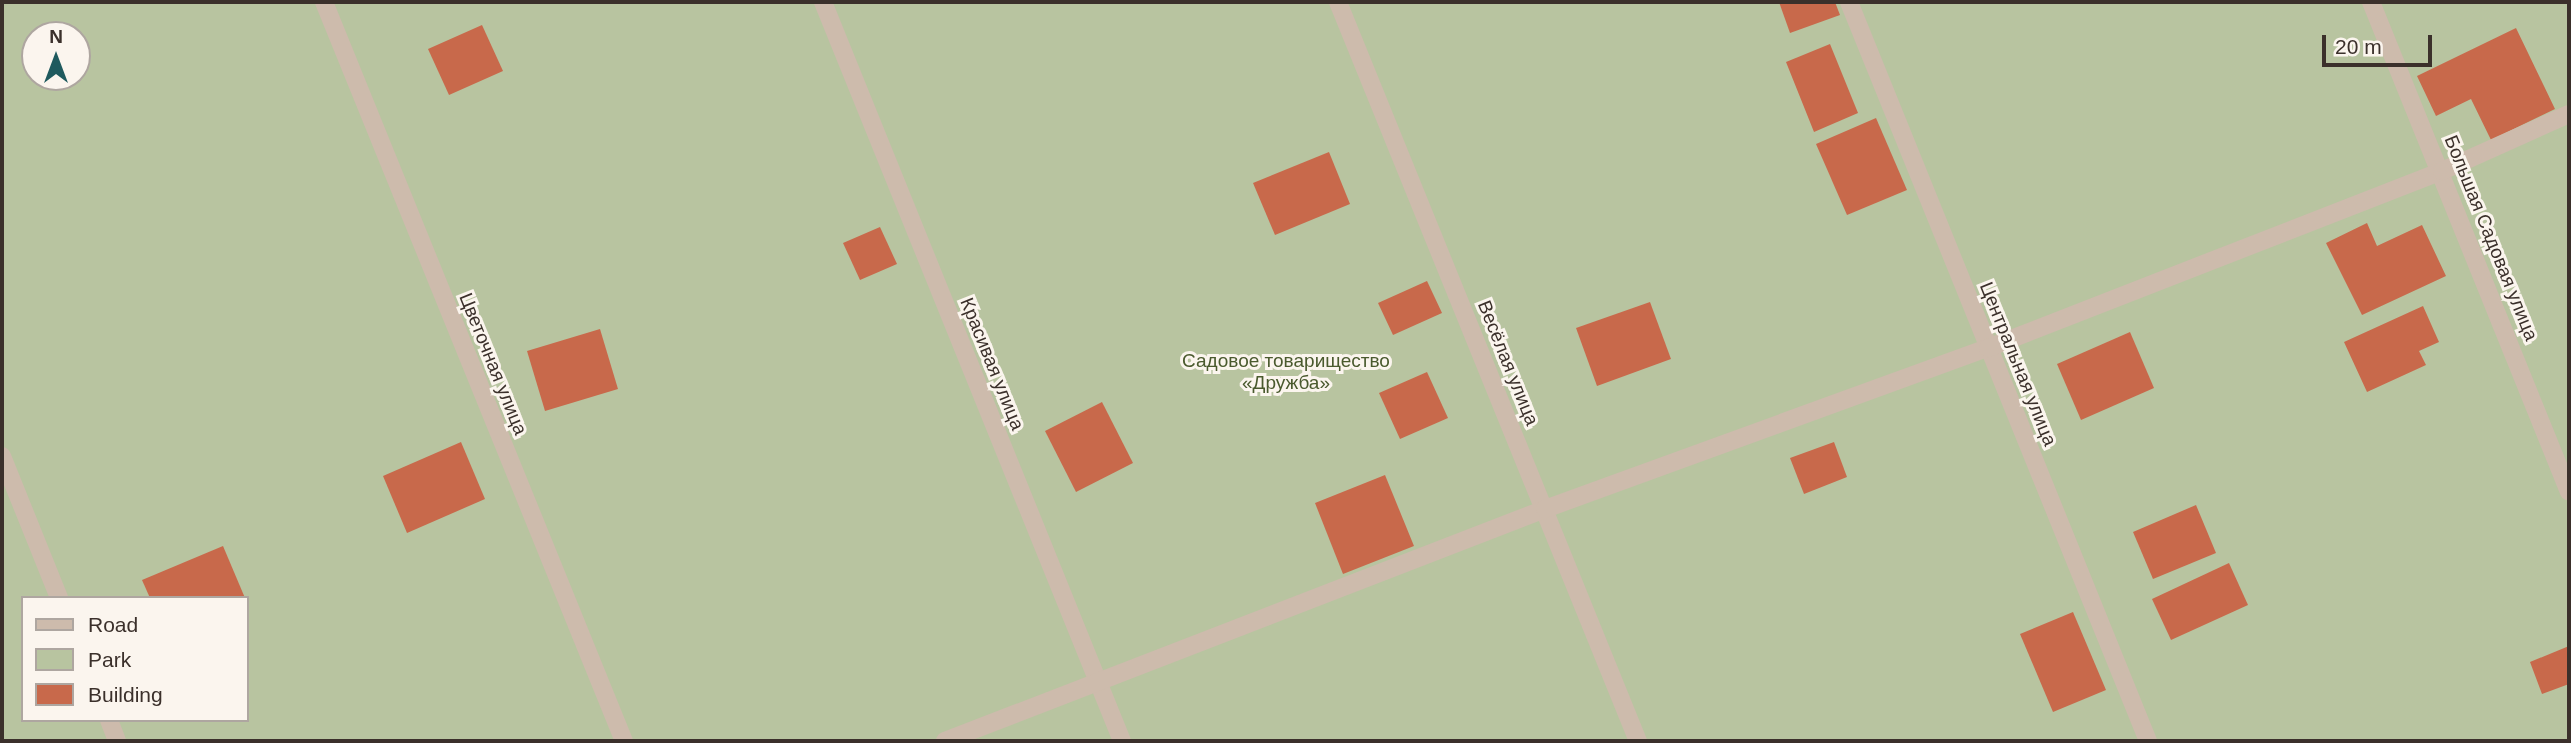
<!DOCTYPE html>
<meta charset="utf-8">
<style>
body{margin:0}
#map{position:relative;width:2571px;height:743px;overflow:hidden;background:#f4ebe1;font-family:Helvetica,sans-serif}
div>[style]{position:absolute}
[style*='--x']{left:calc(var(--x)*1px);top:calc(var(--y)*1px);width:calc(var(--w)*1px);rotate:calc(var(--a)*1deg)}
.green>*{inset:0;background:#b8c4a0}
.building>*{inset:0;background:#c8694b}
.minor>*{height:18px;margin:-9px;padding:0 9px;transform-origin:9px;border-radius:9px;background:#cdbbac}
span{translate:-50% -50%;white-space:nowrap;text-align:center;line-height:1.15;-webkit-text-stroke:6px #fbf5ee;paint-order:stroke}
.street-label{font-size:19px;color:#3b302b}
.park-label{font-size:19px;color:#4a5a2e}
.frame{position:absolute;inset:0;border:4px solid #3b302b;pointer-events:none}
.legend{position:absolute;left:21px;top:596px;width:228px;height:126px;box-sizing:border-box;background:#fbf5ee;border:2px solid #aea6a0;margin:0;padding:9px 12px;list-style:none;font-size:21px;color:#3b302b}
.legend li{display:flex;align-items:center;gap:14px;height:35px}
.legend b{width:35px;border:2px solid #aea6a0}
.north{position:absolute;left:21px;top:21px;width:70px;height:70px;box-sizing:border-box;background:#fbf5ee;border:2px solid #aea6a0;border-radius:50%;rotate:0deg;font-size:19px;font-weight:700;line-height:28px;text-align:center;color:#3b302b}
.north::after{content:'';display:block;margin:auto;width:24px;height:32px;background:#1f5a5e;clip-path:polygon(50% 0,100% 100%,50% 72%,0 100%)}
.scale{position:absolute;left:2322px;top:35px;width:110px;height:32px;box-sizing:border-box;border:4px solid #3b302b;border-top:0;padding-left:9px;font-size:21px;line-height:24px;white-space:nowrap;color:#3b302b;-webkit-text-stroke:5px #fbf5ee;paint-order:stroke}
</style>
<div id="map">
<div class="green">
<div style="clip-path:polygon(evenodd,2px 2px,2569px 2px,2569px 741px,2px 741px,2px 2px,35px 35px,77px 35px,77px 77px,35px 77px,35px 35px,2px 2px,23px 598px,247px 598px,247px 720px,23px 720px,23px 598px)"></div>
</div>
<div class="building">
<div style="clip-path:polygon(1779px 2px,1835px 2px,1840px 15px,1790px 33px)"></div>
<div style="clip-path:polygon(482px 25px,503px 71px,449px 95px,428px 49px)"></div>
<div style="clip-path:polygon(2516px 28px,2555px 109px,2491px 140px,2471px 99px,2436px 116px,2417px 76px)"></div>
<div style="clip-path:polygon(1830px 44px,1858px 113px,1814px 132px,1786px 62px)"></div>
<div style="clip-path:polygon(1876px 118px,1907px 190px,1847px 215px,1816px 144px)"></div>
<div style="clip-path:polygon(1329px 152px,1350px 204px,1275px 235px,1253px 183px)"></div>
<div style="clip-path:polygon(2367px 223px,2377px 246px,2422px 225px,2446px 276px,2362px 315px,2326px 243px)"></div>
<div style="clip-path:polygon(880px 227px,897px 264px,860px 280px,843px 243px)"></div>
<div style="clip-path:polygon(1427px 281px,1442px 313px,1393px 335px,1378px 303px)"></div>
<div style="clip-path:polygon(1650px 302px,1671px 359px,1597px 386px,1576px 328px)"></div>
<div style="clip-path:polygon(2423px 306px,2439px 342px,2419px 351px,2426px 365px,2367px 392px,2344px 342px)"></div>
<div style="clip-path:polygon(600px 329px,618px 389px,545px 411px,527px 351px)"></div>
<div style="clip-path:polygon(2130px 332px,2154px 388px,2081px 420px,2057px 364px)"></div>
<div style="clip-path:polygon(1427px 372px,1448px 418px,1400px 439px,1379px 393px)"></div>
<div style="clip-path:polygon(1102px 402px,1133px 463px,1076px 492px,1045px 431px)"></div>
<div style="clip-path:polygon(461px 442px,485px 499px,407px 533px,383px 476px)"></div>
<div style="clip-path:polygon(1834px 442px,1847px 477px,1804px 494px,1790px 458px)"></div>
<div style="clip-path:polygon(1385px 475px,1414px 546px,1343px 574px,1315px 503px)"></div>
<div style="clip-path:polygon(2196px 505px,2216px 553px,2153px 579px,2133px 532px)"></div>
<div style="clip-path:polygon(223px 546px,245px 598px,150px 598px,142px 580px)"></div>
<div style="clip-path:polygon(2229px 563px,2248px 605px,2171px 640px,2152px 599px)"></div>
<div style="clip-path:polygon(2073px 612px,2106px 690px,2053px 712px,2020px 634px)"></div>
<div style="clip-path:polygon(2569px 646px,2569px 684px,2542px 694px,2530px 662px)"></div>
</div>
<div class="minor">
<div style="--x:324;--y:2;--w:798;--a:67.91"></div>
<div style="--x:823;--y:2;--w:797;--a:67.97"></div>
<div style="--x:1338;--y:2;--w:798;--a:67.91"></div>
<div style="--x:1849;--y:2;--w:797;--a:67.97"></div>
<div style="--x:2371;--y:2;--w:528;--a:68"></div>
<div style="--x:2;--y:456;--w:153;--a:68.1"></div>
<div style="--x:109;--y:720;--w:22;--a:69"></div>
<div style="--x:945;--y:741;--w:643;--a:-21.14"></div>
<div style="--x:1545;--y:509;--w:471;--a:-20"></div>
<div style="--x:1988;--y:348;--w:487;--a:-21.3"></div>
<div style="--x:2442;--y:171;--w:139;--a:-24.2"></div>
</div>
<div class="street-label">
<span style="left:2491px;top:238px;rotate:68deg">Большая Садовая улица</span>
<span style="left:1508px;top:363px;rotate:68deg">Весёлая улица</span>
<span style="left:493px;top:364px;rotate:68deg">Цветочная улица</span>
<span style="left:992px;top:364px;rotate:68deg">Красивая улица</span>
<span style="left:2018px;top:364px;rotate:68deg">Центральная улица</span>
</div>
<div class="park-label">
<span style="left:1286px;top:372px">Садовое товарищество<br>«Дружба»</span>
</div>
<div class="frame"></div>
<ul class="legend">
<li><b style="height:9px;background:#cdbbac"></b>Road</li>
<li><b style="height:19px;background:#b8c4a0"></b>Park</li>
<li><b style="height:19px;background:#c8694b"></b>Building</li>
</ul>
<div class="north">N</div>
<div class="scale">20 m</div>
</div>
